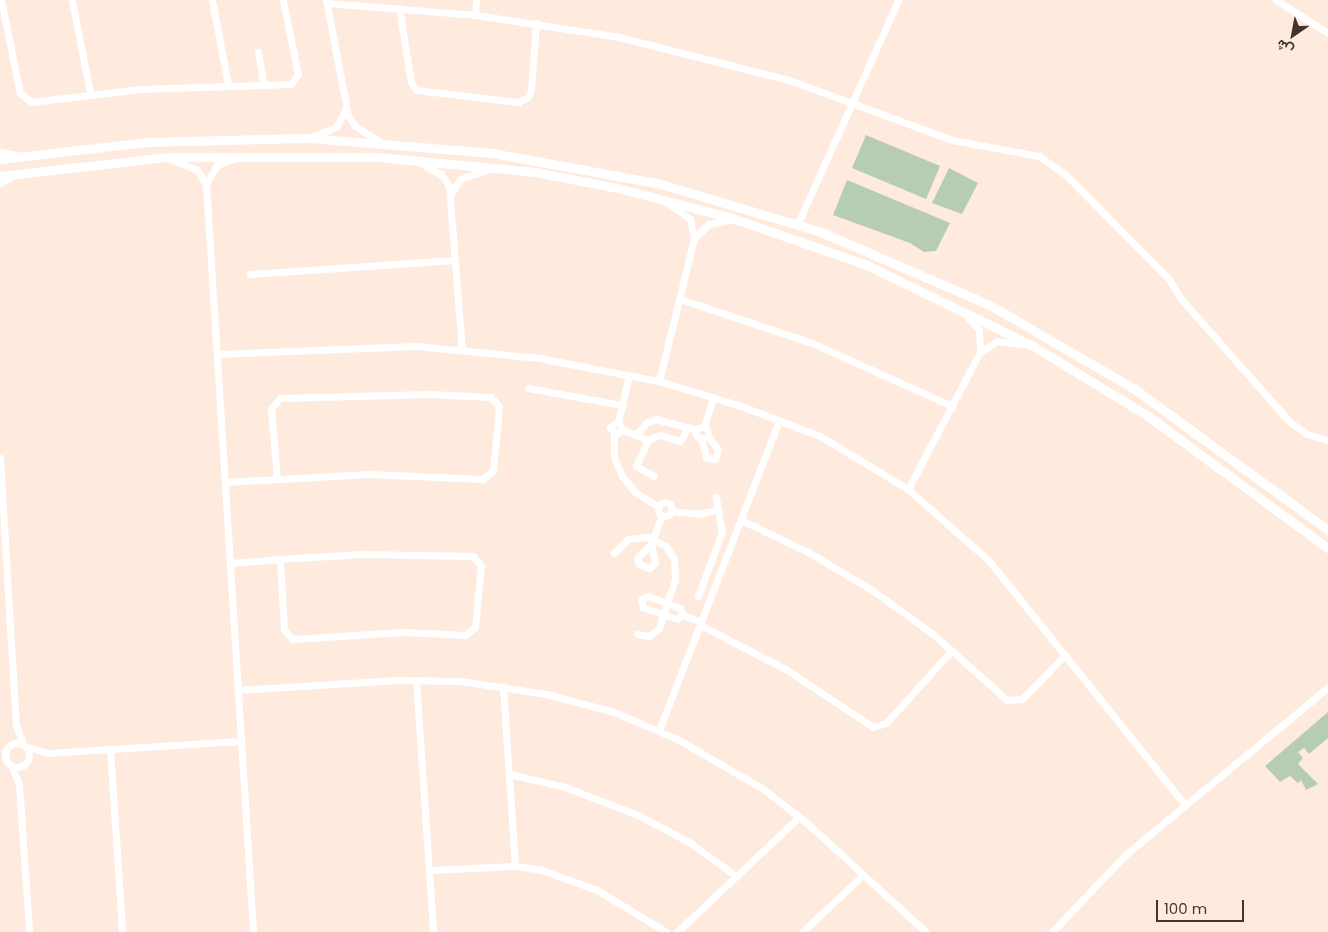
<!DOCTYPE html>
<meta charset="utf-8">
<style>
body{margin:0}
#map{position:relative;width:1328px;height:932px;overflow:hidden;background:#feebde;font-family:Poppins,Vazirmatn,sans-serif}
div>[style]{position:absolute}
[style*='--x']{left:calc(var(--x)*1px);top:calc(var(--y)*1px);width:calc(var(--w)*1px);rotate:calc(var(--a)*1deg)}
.green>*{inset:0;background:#b7cdb1}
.minor>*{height:7px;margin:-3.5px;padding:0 3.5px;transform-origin:3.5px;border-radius:3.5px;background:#fff}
.minor>.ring{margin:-3.5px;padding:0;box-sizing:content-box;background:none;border:7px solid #fff;border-radius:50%}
.tertiary>*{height:9px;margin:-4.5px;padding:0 4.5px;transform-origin:4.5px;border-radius:4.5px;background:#fff}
span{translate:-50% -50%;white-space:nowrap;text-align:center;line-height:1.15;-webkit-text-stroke:4.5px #feebde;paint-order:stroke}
.north{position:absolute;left:1268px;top:10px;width:50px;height:50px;-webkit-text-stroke:4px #feebde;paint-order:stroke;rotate:213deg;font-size:14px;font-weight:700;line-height:20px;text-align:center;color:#41352d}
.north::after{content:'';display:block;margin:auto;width:18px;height:22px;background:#41352d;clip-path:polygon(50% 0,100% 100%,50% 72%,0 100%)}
.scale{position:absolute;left:1156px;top:900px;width:88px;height:22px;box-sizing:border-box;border:2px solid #41352d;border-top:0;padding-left:6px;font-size:15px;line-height:18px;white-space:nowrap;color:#41352d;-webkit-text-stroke:4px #feebde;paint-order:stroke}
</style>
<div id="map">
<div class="green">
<div style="clip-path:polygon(866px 135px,940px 166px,926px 199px,852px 168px)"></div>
<div style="clip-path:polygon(949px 168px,978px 183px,962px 214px,932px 203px)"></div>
<div style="clip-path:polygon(847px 180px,950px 223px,936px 251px,924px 252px,910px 243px,833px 215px)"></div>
<div style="clip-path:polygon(1328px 712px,1328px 738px,1309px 754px,1304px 748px,1298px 752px,1303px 758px,1298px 764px,1318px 784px,1306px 790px,1301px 780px,1298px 783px,1290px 776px,1280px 782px,1265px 766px)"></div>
</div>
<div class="minor">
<div style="--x:1;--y:0;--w:95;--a:78.5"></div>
<div style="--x:20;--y:93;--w:14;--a:39"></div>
<div style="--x:31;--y:102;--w:110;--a:-6.8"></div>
<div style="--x:140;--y:89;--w:151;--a:-1.9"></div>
<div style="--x:291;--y:84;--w:12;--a:-55"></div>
<div style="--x:298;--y:74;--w:76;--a:-101.5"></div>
<div style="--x:72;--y:0;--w:95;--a:79"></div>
<div style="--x:212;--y:0;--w:86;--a:79.3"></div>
<div style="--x:326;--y:0;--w:117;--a:79.2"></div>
<div style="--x:348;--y:115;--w:13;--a:58"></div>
<div style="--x:355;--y:126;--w:31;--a:32"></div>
<div style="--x:1276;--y:0;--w:62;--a:32.4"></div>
<div style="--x:327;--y:3;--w:148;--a:4.6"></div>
<div style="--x:475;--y:15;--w:146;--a:8.7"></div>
<div style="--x:619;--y:37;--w:175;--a:14.2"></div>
<div style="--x:789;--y:80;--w:174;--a:20.2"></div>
<div style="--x:952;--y:140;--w:88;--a:10.4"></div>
<div style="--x:1039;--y:156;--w:32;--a:35"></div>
<div style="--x:1065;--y:174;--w:146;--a:45.3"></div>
<div style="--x:1168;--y:278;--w:26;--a:58"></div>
<div style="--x:1182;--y:300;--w:163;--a:48.5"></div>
<div style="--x:1290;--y:422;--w:21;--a:35"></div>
<div style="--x:1307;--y:434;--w:22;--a:16"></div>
<div style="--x:399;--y:8;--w:75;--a:80.8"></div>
<div style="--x:411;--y:82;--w:9;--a:58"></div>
<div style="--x:416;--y:90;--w:103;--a:6.7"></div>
<div style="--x:518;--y:102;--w:11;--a:-27"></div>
<div style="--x:528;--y:97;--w:8;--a:-67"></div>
<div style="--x:531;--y:90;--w:67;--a:-85.7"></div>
<div style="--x:475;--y:15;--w:15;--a:-86"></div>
<div style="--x:258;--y:52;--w:34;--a:80"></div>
<div style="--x:310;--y:138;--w:28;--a:-23"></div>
<div style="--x:336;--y:127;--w:21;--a:-61"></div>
<div style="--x:0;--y:152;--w:17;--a:10"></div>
<div style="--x:171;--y:159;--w:28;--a:23"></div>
<div style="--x:197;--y:170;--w:17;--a:57"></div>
<div style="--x:206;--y:184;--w:749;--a:86.4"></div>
<div style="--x:418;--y:162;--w:26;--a:28"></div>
<div style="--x:441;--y:174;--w:14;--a:56"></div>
<div style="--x:449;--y:186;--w:165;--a:85.5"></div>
<div style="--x:0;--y:183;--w:15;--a:-28"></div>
<div style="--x:206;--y:184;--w:22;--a:-60"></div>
<div style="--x:217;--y:165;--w:19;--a:-21"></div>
<div style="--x:451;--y:194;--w:17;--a:-59"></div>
<div style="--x:460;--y:179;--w:31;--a:-19"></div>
<div style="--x:798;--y:223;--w:244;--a:-65.8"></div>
<div style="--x:694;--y:238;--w:21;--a:-43"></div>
<div style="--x:709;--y:224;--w:26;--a:-11"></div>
<div style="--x:250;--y:274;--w:205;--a:-3.9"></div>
<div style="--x:680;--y:299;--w:139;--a:18.4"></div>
<div style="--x:812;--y:343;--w:154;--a:24.2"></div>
<div style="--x:965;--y:314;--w:21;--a:49"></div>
<div style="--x:979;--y:330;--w:22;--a:87"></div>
<div style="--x:218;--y:354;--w:197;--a:-2.3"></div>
<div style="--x:415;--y:346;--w:125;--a:5.5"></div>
<div style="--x:539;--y:358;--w:122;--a:10.9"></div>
<div style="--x:659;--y:381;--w:86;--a:17"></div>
<div style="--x:741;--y:406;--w:85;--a:20.8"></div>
<div style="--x:820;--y:436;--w:103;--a:31.1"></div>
<div style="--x:908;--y:489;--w:108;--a:41.6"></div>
<div style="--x:989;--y:561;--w:313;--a:51.2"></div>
<div style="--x:659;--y:381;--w:146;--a:-76.2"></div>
<div style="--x:694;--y:239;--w:20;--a:-101"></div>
<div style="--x:690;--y:219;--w:27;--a:-144"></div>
<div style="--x:528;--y:388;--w:96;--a:10.3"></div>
<div style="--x:618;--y:422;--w:48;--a:-76.8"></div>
<div style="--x:704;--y:427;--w:31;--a:-73"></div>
<div class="ring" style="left:696px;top:427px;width:5px;height:5px"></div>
<div style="--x:623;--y:430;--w:8;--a:150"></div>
<div style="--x:616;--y:434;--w:9;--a:-131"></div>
<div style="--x:610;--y:427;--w:9;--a:-32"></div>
<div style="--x:618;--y:422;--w:9;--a:58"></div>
<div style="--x:623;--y:430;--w:27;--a:22"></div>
<div style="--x:614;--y:434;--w:23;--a:90"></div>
<div style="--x:614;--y:457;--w:21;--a:67"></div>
<div style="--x:622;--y:476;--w:21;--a:51"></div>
<div style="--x:635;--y:492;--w:28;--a:32"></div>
<div style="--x:636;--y:435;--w:16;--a:-50"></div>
<div style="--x:646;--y:423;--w:11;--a:-22"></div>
<div style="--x:656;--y:419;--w:42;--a:15"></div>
<div style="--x:701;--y:438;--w:20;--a:75"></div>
<div style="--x:706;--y:457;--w:9;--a:13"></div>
<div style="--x:715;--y:459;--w:9;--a:-72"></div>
<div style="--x:718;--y:450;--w:18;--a:-124"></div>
<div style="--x:0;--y:458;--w:267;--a:86.6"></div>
<div style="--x:16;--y:725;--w:20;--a:70"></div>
<div style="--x:654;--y:476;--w:21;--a:-151"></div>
<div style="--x:636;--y:466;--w:29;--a:-65"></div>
<div style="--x:648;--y:440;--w:13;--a:-23"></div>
<div style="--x:660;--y:435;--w:21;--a:17"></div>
<div style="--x:680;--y:441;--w:16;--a:-60"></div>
<div style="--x:226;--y:482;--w:143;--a:-3.2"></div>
<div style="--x:369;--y:474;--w:114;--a:2.5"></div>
<div style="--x:483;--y:479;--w:13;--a:-39"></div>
<div style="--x:493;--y:471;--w:65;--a:-84.7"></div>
<div style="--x:499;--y:406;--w:12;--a:-132"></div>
<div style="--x:491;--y:397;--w:62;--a:-177.2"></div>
<div style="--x:429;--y:394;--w:149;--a:178.5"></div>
<div style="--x:280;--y:398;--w:14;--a:129"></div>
<div style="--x:271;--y:409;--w:70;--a:85.1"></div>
<div style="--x:908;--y:489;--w:155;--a:-62.3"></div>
<div style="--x:980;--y:352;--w:20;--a:-33"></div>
<div style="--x:997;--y:341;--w:31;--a:7"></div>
<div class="ring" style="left:658px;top:502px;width:7px;height:7px"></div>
<div style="--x:671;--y:511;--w:27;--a:6"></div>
<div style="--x:698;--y:514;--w:19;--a:-12"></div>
<div style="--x:741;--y:520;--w:74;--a:25.5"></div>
<div style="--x:808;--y:552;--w:74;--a:30.7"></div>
<div style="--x:872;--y:590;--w:75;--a:35.8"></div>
<div style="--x:933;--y:634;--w:99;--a:41.7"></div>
<div style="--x:1007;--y:700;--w:15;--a:-4"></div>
<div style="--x:1022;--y:699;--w:62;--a:-45.7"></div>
<div style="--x:652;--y:540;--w:27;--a:-68"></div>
<div style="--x:651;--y:544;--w:19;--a:78"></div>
<div style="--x:655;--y:563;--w:8;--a:140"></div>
<div style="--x:649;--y:568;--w:11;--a:-158"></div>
<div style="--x:639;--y:564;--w:6;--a:-108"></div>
<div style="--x:637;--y:558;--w:20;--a:-45"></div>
<div style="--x:614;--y:553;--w:20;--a:-45"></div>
<div style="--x:628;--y:539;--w:20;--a:-6"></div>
<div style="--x:648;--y:537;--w:20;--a:27"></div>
<div style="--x:666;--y:546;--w:15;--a:58"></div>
<div style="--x:674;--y:559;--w:20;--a:87"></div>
<div style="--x:675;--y:579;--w:52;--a:108.1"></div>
<div style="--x:659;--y:628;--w:13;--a:141"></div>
<div style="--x:649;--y:636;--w:12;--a:-171"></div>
<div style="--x:231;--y:563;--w:49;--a:-4.7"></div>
<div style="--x:280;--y:559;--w:82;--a:-3.5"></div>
<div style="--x:362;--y:554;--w:111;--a:1"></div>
<div style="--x:473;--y:556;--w:13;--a:51"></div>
<div style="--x:481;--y:566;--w:61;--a:95.6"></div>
<div style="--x:475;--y:627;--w:13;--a:141"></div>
<div style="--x:465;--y:635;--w:61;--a:-177.2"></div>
<div style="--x:404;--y:632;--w:112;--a:176.4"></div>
<div style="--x:292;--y:639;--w:13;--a:-129"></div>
<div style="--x:284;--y:629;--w:70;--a:-93.3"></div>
<div style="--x:648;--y:596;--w:34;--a:21"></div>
<div style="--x:680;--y:608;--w:8;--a:67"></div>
<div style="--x:683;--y:615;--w:7;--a:146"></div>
<div style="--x:677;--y:619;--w:36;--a:-161"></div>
<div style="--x:643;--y:607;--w:8;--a:-104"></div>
<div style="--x:641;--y:599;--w:8;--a:-23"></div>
<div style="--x:698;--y:596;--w:68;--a:-69.4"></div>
<div style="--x:722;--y:532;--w:36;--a:-100"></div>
<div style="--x:683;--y:615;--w:19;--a:21"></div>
<div style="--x:700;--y:625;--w:98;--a:27.3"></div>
<div style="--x:787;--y:670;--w:103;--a:33.5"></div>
<div style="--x:873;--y:727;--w:14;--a:-17"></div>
<div style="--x:886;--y:723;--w:98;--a:-47.9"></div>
<div style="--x:416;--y:680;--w:253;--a:86.1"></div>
<div style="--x:503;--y:686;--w:180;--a:86.2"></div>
<div style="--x:237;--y:690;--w:157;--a:-3.6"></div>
<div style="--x:394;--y:680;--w:67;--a:0.9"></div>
<div style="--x:461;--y:681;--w:86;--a:8.7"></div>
<div style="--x:546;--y:694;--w:70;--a:14.8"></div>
<div style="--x:614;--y:712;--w:69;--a:23.2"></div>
<div style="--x:677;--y:739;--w:98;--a:30"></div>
<div style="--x:762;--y:788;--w:58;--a:38"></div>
<div style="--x:808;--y:824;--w:160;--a:42.5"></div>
<div style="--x:659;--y:730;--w:331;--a:-68.8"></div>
<div class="ring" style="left:5px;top:743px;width:17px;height:17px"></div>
<div style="--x:27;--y:747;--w:22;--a:16"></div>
<div style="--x:48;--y:753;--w:192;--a:-3.6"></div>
<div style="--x:110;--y:749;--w:183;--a:86.2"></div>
<div style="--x:11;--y:765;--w:21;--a:67"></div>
<div style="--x:19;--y:784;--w:148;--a:86.1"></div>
<div style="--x:509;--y:774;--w:57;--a:13.1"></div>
<div style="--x:565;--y:787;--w:78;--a:21"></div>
<div style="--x:638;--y:815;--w:58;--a:27.9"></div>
<div style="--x:689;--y:842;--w:58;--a:35.9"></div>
<div style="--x:430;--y:870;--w:85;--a:-2.7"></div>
<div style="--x:515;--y:866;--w:27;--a:8"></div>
<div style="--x:542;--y:870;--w:59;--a:20"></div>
<div style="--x:597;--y:890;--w:81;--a:31.3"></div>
<div style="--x:677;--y:932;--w:168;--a:-43.3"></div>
<div style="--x:802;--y:932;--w:83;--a:-43.1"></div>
<div style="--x:1052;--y:932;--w:105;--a:-46.5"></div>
<div style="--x:1124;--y:856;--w:265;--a:-39.6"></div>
</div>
<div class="tertiary">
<div style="--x:0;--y:159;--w:147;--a:-6.6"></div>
<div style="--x:146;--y:142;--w:163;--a:-1.4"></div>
<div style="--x:309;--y:138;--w:184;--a:4.7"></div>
<div style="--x:492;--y:153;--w:172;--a:10.4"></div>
<div style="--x:661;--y:184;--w:167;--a:16.7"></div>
<div style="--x:821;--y:232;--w:184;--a:23.4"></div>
<div style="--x:990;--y:305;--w:169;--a:30.2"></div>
<div style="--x:1136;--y:390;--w:238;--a:36.1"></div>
<div style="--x:0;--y:176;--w:169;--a:-6.5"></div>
<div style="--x:168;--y:157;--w:209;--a:0"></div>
<div style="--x:377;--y:157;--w:159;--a:5.4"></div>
<div style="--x:535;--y:172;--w:85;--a:10.9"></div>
<div style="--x:618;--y:188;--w:121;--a:14.8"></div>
<div style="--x:735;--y:219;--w:140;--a:19.2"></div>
<div style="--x:867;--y:265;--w:185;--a:26"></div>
<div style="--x:1033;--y:346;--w:135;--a:31.3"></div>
<div style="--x:1148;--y:416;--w:223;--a:36.3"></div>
</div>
<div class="north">ش</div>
<div class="scale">100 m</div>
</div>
